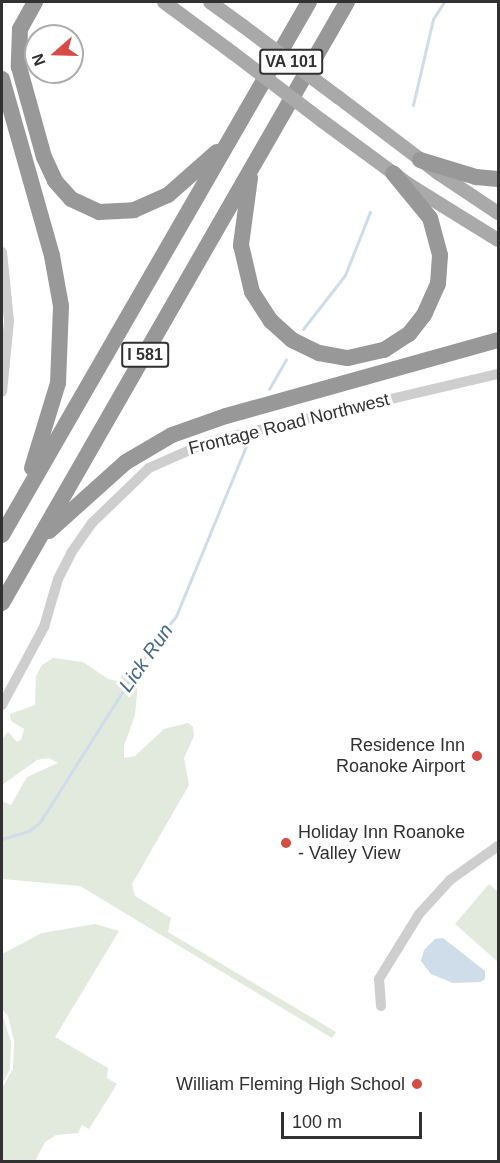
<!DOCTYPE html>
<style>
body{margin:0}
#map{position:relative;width:500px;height:1163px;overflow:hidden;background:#fff;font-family:Helvetica,sans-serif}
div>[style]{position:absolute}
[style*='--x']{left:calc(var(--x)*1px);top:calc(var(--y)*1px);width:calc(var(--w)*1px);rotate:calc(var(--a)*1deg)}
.green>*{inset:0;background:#e2e9dd}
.water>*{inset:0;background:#cfdcea}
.stream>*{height:3px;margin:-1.5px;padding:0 1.5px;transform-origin:1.5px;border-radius:1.5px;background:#cfdcea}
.minor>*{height:10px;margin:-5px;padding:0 5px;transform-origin:5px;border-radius:5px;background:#cecece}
.major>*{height:14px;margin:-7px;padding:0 7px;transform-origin:7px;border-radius:7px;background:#a9a9a9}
.highway>*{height:16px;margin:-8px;padding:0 8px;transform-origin:8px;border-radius:8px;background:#989898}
.major-bridge>*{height:14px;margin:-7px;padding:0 7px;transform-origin:7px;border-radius:7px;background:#a9a9a9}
.dots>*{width:16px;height:16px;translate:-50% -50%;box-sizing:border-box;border:3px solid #fff;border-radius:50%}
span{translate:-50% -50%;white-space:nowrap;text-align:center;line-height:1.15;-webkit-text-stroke:6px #fff;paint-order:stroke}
.shield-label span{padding:2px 4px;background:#fff;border:2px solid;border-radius:4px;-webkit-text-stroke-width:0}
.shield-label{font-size:16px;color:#313131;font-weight:700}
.street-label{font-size:18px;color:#313131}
.poi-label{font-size:18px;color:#313131}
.right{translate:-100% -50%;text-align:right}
.left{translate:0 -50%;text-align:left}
.water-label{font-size:20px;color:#45688c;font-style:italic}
.frame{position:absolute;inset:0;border:3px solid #313131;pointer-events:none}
.north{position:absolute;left:24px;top:24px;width:60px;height:60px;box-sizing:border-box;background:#fff;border:2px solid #adadad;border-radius:50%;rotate:250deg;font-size:16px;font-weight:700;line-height:24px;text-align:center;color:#313131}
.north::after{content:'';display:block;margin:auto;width:21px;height:27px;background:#d64c45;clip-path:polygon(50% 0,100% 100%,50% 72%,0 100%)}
.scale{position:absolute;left:281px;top:1112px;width:141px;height:27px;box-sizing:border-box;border:3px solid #313131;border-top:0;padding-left:8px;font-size:18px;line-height:21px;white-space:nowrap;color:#313131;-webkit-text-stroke:4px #fff;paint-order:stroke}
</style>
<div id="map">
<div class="green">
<div style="clip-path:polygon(53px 658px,83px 662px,108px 679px,117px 681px,122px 675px,138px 683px,135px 715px,124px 746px,124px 758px,135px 756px,164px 729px,188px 723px,193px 727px,194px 736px,184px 758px,189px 785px,132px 884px,135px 896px,171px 918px,168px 932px,336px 1032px,332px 1038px,80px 886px,2px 879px,2px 801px,11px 805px,27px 777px,58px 763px,49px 758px,37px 760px,2px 785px,2px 739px,8px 732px,17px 742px,21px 740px,24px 729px,11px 721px,10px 714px,35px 705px,36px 676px,42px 665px)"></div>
<div style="clip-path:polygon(489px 884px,498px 892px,498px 962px,455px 924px)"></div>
<div style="clip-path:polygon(95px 924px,119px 931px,55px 1037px,108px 1068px,107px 1078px,117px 1084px,89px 1129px,82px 1125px,78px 1133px,56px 1135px,45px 1142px,35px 1161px,2px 1161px,2px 1088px,13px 1069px,14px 1041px,8px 1016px,2px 1009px,2px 954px,42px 933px)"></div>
<div style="clip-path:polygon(2px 1014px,11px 1042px,10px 1069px,2px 1084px)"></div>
</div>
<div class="water">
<div style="clip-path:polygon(443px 938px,485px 971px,485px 979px,480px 982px,453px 983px,431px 974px,421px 961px,424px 950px,435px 939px)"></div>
</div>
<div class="stream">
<div style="--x:413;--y:105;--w:88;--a:-76.9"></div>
<div style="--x:433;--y:19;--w:20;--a:-57"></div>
<div style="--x:303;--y:329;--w:68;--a:-52.1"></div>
<div style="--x:345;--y:275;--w:68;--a:-68.4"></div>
<div style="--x:269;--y:389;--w:34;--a:-60"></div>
<div style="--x:2;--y:839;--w:28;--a:-17"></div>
<div style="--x:29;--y:831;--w:14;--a:-39"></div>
<div style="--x:40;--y:822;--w:200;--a:-57.7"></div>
<div style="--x:147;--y:653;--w:47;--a:-51.9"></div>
<div style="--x:176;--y:616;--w:186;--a:-67.6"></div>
</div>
<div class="minor">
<div style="--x:2;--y:252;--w:69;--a:84.2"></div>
<div style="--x:9;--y:321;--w:71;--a:95.6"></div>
<div style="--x:2;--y:705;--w:89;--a:-61.7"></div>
<div style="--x:44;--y:627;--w:50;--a:-73.7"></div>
<div style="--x:58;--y:579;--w:29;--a:-63"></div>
<div style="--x:71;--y:553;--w:37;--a:-55"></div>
<div style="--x:92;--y:523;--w:79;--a:-44"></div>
<div style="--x:149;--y:468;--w:64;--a:-23.8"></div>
<div style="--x:208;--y:442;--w:298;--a:-13.2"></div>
<div style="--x:381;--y:1006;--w:27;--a:-94"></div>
<div style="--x:379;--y:979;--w:76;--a:-58.4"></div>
<div style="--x:419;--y:914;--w:46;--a:-47.6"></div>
<div style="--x:450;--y:880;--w:59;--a:-35.3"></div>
</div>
<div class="major">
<div style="--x:164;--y:2;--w:86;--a:36.5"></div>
<div style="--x:210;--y:2;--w:41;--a:36"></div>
<div style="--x:338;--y:97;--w:126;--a:37.2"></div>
<div style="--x:438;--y:173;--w:72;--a:33.7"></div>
<div style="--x:321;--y:120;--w:112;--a:36.3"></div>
<div style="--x:411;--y:186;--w:102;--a:31.8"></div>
</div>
<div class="highway">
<div style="--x:35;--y:2;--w:31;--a:119"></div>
<div style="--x:20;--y:29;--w:38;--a:92"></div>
<div style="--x:19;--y:67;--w:93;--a:74.5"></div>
<div style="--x:44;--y:157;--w:26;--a:65"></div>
<div style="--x:55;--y:181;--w:24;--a:48"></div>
<div style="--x:71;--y:199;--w:31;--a:25"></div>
<div style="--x:99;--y:212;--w:35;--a:-3"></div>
<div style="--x:134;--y:210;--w:37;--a:-24"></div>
<div style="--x:168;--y:195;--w:65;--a:-41.3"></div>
<div style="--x:2;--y:79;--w:184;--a:74.2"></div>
<div style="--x:52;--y:256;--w:51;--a:79.8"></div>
<div style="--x:61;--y:306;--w:77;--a:92.2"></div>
<div style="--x:58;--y:383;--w:89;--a:107"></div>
<div style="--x:420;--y:160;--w:59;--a:16.9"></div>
<div style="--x:476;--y:177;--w:22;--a:5"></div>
<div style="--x:250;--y:178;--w:68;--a:97.7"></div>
<div style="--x:241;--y:245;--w:48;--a:76.8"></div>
<div style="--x:252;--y:292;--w:35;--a:57"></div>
<div style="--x:271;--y:321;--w:28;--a:42"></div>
<div style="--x:292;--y:340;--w:30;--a:26"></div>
<div style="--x:319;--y:353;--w:29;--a:10"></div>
<div style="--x:348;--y:358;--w:37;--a:-13"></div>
<div style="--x:384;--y:350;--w:30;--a:-33"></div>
<div style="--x:409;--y:334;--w:24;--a:-52"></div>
<div style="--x:424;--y:315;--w:34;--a:-66"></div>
<div style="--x:438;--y:284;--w:29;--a:-86"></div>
<div style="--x:440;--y:255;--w:38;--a:-105"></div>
<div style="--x:430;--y:218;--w:58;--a:-129.4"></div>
<div style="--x:49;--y:531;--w:103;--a:-41.9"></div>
<div style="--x:126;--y:462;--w:53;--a:-30.4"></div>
<div style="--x:172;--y:435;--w:57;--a:-19.4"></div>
<div style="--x:226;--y:416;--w:282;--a:-15.6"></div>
<div style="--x:2;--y:535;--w:615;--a:-60.06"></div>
<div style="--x:2;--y:603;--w:693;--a:-60.14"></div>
</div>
<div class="major-bridge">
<div style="--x:243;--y:26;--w:119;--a:36.8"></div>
<div style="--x:233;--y:53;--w:111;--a:37.3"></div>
</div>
<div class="dots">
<div style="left:477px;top:756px;background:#d64c45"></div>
<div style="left:286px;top:843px;background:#d64c45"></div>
<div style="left:417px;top:1084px;background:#d64c45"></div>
</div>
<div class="shield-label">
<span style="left:291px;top:62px">VA 101</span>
<span style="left:145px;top:355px">I 581</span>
</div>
<div class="street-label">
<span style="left:289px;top:424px;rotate:-14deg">Frontage Road Northwest</span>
</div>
<div class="poi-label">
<span class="right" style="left:465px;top:756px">Residence Inn<br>Roanoke Airport</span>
<span class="left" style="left:298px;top:843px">Holiday Inn Roanoke<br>- Valley View</span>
<span class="right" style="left:405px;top:1084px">William Fleming High School</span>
</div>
<div class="water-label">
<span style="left:146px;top:658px;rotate:-55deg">Lick Run</span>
</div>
<div class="frame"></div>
<div class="north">N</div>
<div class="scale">100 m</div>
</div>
